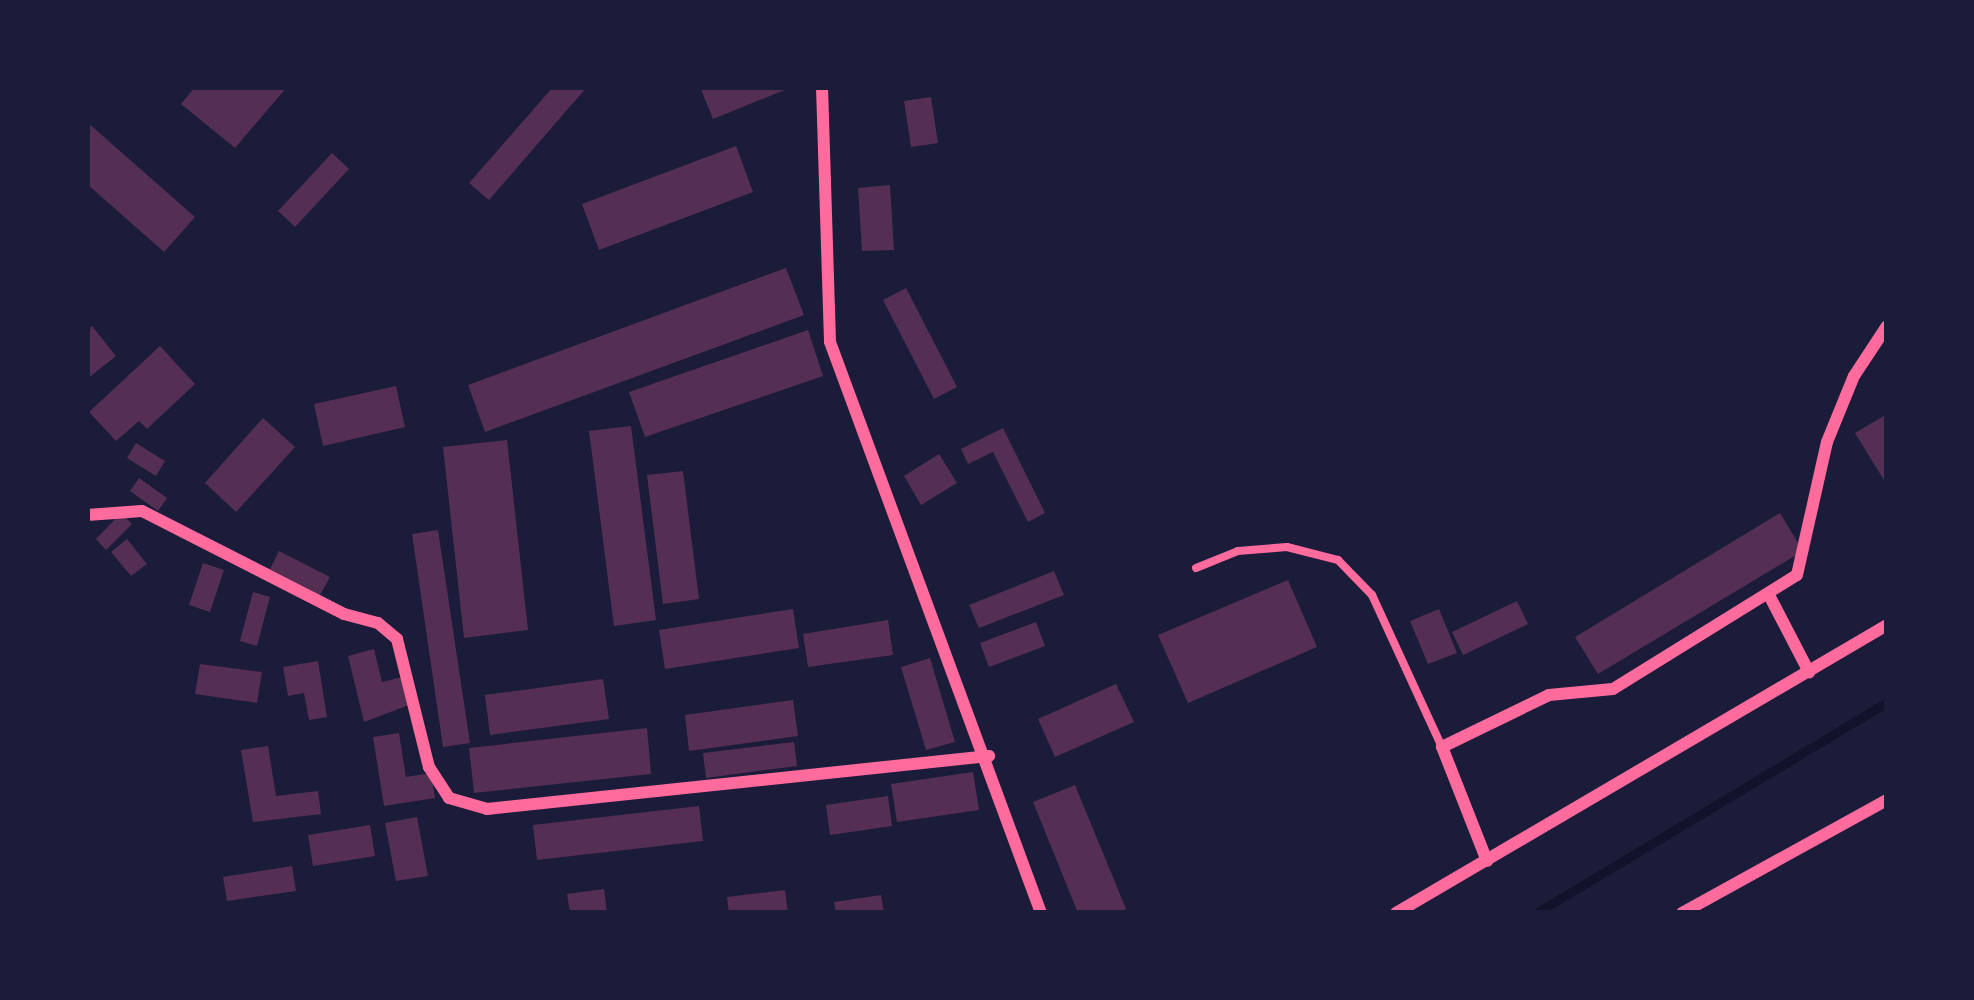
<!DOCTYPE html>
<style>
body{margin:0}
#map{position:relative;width:1974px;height:1000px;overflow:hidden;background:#1b1b3a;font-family:Montserrat,sans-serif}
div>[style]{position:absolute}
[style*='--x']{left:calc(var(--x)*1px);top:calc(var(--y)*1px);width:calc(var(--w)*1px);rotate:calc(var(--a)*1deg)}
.stream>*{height:9px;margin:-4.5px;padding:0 4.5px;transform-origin:4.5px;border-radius:4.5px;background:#12122b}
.building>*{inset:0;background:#542f53}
.service>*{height:8px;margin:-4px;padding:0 4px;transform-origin:4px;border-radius:4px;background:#ff6b9d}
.minor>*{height:12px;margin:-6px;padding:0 6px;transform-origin:6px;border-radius:6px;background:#ff6b9d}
span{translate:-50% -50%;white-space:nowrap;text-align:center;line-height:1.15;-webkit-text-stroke:9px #1b1b3a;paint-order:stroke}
.frame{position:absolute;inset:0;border:90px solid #1b1b3a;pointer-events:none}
</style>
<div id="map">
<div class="stream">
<div style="--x:1536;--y:913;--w:410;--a:-31"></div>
</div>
<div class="building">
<div style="clip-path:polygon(195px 87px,287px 87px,235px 148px,181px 104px)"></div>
<div style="clip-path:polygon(553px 87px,587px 87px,489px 200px,469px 183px)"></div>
<div style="clip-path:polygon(700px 87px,792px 87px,713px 119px)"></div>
<div style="clip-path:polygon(931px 97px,938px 143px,911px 147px,904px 101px)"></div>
<div style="clip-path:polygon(87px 122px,195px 217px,164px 252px,87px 184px)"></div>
<div style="clip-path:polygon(736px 146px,753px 192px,599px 250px,582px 204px)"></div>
<div style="clip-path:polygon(332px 153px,349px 169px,295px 227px,278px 211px)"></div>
<div style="clip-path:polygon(890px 185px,894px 250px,862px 251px,858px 188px)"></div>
<div style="clip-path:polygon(786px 268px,804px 315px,485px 432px,468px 385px)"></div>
<div style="clip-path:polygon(906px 288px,957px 387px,934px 399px,883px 300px)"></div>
<div style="clip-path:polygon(92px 326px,116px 356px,87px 379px,87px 330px)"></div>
<div style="clip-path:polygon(808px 330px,823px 376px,645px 437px,629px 392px)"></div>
<div style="clip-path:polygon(160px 346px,195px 384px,147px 429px,139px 421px,116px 441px,89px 412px)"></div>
<div style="clip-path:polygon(396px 386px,405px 427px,323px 446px,314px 404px)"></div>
<div style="clip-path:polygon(1887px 414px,1887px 485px,1855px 433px)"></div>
<div style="clip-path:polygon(263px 418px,295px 447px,236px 512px,205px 483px)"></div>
<div style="clip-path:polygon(631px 426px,656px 620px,614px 626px,589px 431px)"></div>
<div style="clip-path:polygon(1003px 428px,1045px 513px,1028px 522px,993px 452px,968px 464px,961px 449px)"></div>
<div style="clip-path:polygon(507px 440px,528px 630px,464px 638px,443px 447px)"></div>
<div style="clip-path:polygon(136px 443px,165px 461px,156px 476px,127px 458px)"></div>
<div style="clip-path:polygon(939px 454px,957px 483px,921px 505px,904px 476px)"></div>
<div style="clip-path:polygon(683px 471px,699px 599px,663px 604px,647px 475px)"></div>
<div style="clip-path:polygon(139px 478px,167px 498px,158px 511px,130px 491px)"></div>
<div style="clip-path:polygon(121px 513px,132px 524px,106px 550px,96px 539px)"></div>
<div style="clip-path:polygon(1780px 513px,1803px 551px,1598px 674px,1575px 637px)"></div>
<div style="clip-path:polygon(438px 530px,470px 743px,443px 747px,412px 534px)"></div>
<div style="clip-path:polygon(127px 539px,147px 564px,131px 576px,111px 552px)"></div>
<div style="clip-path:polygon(279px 551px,330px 577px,320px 595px,270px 569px)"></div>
<div style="clip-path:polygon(203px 563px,224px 570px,210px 612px,189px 605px)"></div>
<div style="clip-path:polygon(1054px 571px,1064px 595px,979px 628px,969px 605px)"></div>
<div style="clip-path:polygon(1288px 580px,1317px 647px,1188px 703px,1158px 635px)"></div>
<div style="clip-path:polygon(253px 592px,270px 597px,257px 646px,240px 641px)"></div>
<div style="clip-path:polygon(1517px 601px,1528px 624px,1463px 655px,1452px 632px)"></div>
<div style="clip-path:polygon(793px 609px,799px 648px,665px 669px,659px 630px)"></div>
<div style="clip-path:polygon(1439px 609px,1457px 653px,1428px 664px,1410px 621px)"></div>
<div style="clip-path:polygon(888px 620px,893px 655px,808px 667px,803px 634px)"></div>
<div style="clip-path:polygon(1036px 622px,1045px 646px,989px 667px,980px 643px)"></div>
<div style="clip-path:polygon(374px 649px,382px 682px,403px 677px,409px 705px,364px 722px,348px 656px)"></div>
<div style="clip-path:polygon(930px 658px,955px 742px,926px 750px,901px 667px)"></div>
<div style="clip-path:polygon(318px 661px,327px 717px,309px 720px,304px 693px,288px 696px,283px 667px)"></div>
<div style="clip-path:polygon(200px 664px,262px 672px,257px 703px,195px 694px)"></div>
<div style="clip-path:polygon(603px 679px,609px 719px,490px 735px,485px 695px)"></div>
<div style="clip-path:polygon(1116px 684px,1134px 722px,1055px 757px,1038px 719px)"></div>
<div style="clip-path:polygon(793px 700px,798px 736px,689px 751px,685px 715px)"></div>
<div style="clip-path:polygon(647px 728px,651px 774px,474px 793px,469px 748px)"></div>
<div style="clip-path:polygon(399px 733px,406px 777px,431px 773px,435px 798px,384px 806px,373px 737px)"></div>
<div style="clip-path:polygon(794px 742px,797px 766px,706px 778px,703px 753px)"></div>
<div style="clip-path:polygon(268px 746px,276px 796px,318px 791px,321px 814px,253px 822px,241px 750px)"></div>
<div style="clip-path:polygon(973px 772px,979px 810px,897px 822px,891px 784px)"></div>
<div style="clip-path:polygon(1075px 785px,1126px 909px,1117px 913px,1078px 913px,1033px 802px)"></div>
<div style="clip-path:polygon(888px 796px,892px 826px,830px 835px,826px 805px)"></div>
<div style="clip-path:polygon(699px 806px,703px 841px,537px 860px,533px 825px)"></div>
<div style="clip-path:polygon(417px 817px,428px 876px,396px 881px,385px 823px)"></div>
<div style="clip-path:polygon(370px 825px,375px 856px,313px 866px,308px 835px)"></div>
<div style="clip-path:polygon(292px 866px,296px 891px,227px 901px,223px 877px)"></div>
<div style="clip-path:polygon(604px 889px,607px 913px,570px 913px,567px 894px)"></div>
<div style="clip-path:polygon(785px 890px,788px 913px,729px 913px,727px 897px)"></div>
<div style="clip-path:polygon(881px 895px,884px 913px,836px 913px,834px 902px)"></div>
</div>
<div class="service">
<div style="--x:1196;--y:568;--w:45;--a:-22"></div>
<div style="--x:1238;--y:551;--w:49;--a:-4.7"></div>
<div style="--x:1287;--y:547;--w:53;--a:14.3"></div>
<div style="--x:1338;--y:560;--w:49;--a:45.8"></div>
<div style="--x:1372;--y:595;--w:167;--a:65.3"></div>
</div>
<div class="minor">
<div style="--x:822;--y:87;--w:255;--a:88.2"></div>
<div style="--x:830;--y:342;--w:609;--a:69.72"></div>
<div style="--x:87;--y:515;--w:55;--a:-4.2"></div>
<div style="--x:142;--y:511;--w:227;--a:27"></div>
<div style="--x:344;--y:614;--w:35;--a:15"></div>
<div style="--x:378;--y:623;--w:25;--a:40"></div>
<div style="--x:397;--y:639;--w:132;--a:76"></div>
<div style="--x:429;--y:767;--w:37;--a:57"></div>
<div style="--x:449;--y:798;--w:40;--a:16"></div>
<div style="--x:487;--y:809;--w:505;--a:-6.03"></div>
<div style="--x:1770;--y:597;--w:85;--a:62.5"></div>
<div style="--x:1487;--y:861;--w:123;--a:-111.5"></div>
<div style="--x:1442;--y:747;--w:119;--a:-25.9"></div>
<div style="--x:1549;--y:695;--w:64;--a:-5.4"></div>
<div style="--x:1613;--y:689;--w:216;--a:-31.8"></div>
<div style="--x:1797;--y:575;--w:136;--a:-77.3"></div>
<div style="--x:1827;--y:442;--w:71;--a:-67.8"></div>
<div style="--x:1854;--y:376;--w:60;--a:-56.6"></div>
<div style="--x:1396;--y:913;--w:569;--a:-30.39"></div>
<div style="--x:1682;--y:913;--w:234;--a:-28.9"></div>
</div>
<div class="frame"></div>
</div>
